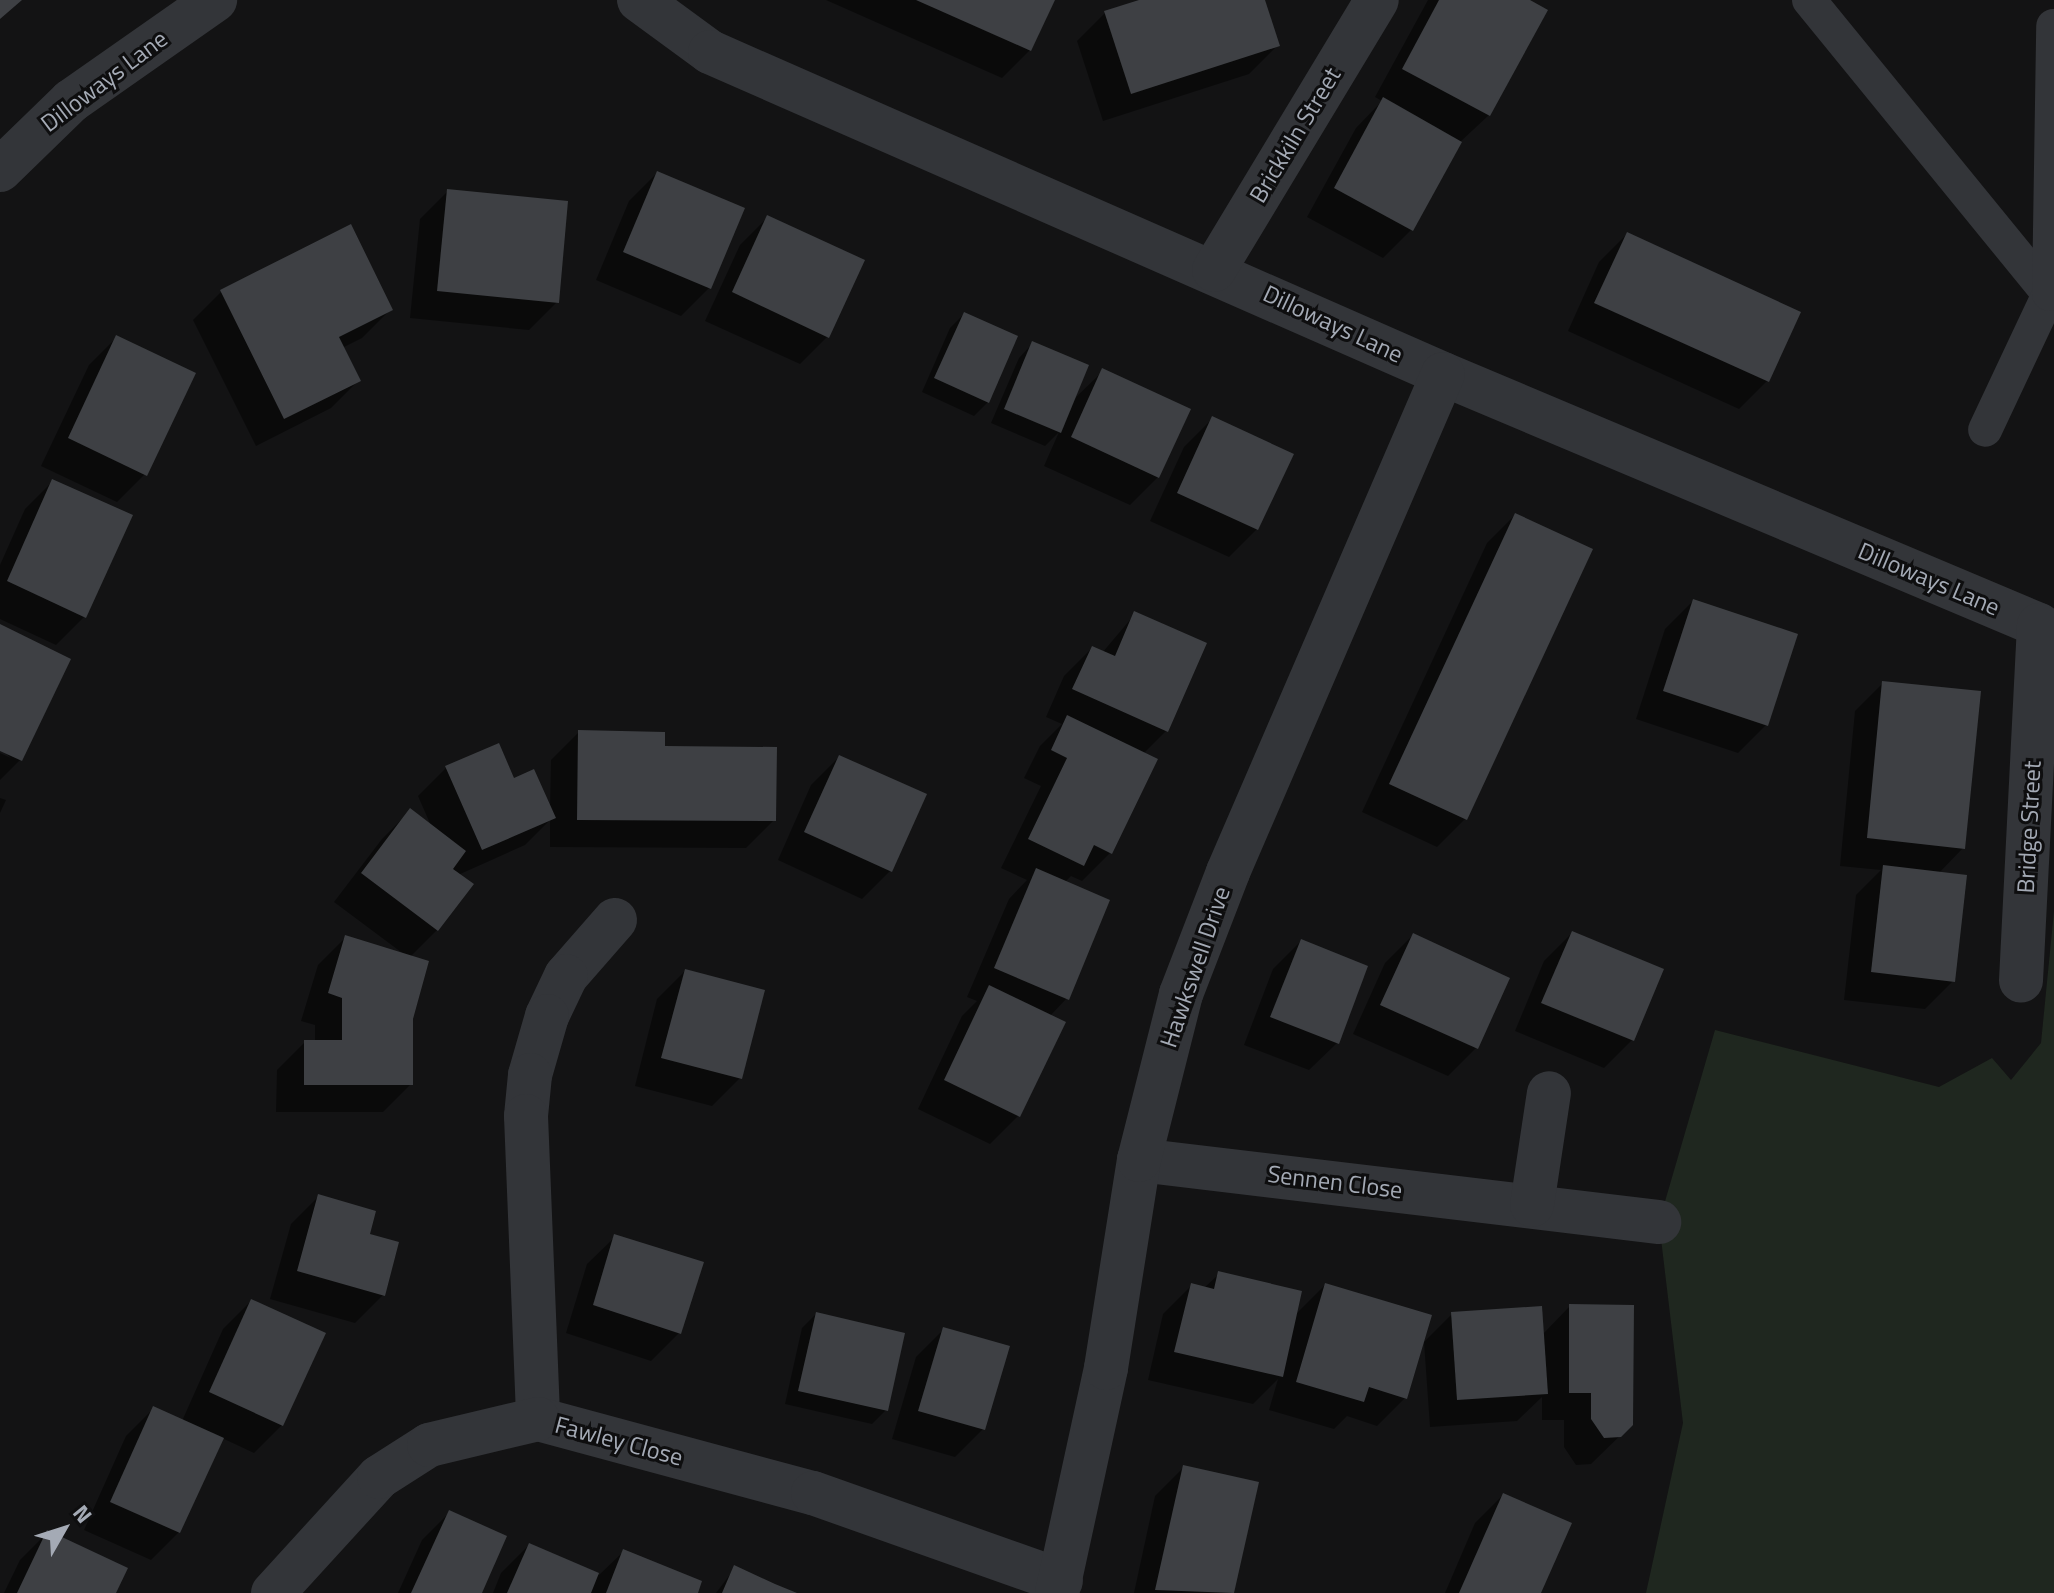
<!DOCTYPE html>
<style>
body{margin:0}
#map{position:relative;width:2054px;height:1593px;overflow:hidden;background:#131314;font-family:"Titillium Web",sans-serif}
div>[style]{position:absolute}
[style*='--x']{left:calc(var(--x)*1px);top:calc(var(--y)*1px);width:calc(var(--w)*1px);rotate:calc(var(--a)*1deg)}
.green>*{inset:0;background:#1f271f}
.shadow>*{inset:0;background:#0007}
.building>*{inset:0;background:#3e4044}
.service>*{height:34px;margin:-17px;padding:0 17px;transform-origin:17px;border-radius:17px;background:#333539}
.minor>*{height:44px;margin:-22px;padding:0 22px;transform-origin:22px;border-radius:22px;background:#333539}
span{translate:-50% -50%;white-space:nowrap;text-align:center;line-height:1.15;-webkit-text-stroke:6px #0e0e0f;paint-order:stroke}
.street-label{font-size:24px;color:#a4aab5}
.north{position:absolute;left:24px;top:1489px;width:80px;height:80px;-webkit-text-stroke:6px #0e0e0f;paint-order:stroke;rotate:51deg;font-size:22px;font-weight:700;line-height:32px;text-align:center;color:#a4aab5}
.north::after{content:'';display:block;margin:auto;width:28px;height:36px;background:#a4aab5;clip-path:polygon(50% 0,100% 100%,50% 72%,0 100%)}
</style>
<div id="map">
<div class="green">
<div style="clip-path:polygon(2054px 911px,2054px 1593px,1646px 1593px,1683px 1423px,1659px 1222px,1715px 1030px,1939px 1087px,1992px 1058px,2011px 1080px,2041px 1043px)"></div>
</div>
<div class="shadow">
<div style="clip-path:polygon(826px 0,1052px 0,1030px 50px,1002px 78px)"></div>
<div style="clip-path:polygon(1145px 0,1262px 0,1277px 46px,1249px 74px,1103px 121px,1077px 41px,1105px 13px)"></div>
<div style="clip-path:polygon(1428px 0,1526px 0,1489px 115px,1459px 143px,1411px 230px,1383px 258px,1307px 217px,1356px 128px,1382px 101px,1375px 97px)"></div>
<div style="clip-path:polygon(657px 173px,709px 288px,681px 316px,596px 280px,629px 201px)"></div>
<div style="clip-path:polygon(448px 191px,557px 302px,529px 330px,410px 318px,420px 219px)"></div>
<div style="clip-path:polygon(768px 217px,828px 336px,800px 364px,705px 321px,740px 245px)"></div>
<div style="clip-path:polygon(1627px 234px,1767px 381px,1739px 409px,1568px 331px,1599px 262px)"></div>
<div style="clip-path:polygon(221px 292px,390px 310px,362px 338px,342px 348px,359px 380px,331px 408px,256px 446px,193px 320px)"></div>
<div style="clip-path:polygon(964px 314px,988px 402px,974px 416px,922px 392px,950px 328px)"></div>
<div style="clip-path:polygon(117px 337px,145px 474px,117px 502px,41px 466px,89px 365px)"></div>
<div style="clip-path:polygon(1032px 344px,1072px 401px,1103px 371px,1158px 477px,1130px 505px,1044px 466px,1059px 432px,1045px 446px,991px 423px,1019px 358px)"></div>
<div style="clip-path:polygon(1212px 419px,1257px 529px,1229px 557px,1150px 521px,1184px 447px)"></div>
<div style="clip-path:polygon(53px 481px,84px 617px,56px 645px,0 619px,0 565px,25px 509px)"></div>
<div style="clip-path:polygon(1515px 515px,1465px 819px,1437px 847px,1362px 812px,1487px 543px)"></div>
<div style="clip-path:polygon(1693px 601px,1766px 725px,1738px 753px,1636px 719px,1665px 629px)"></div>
<div style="clip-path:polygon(1135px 614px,1166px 731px,1143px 754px,1110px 853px,1082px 881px,1071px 876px,1064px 883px,1067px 998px,1050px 1016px,1018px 1116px,990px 1144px,918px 1109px,962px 1016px,977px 1001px,967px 997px,1009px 899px,1027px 880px,1001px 868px,1041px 786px,1024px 778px,1040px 746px,1062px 724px,1046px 717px,1064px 676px,1092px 648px,1102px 653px)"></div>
<div style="clip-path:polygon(0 626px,20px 760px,0 780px,0 753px,11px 758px,0 748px)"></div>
<div style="clip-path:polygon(1883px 683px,1963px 848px,1938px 874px,1953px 981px,1925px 1009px,1844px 1000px,1856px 895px,1881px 870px,1840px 866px,1855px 711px)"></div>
<div style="clip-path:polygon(579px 732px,663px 748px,774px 820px,746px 848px,550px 847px,550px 820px,525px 845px,458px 875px,437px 930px,410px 957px,411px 1084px,383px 1112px,276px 1112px,277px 1070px,305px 1042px,315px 1042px,315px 1025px,301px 1021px,318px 965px,346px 937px,405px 955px,334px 902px,382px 839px,410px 811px,432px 828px,418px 796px,446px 768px,513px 781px,550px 810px,551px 760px)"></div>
<div style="clip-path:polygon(839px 757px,890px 871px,862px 899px,778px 860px,811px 785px)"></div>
<div style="clip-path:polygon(0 798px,6px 800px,0 813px)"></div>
<div style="clip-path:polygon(1572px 933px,1661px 970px,1632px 1040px,1604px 1068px,1515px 1031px,1544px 961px)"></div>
<div style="clip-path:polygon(1413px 935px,1476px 1048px,1448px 1076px,1353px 1034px,1385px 963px)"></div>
<div style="clip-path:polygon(1301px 941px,1337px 1043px,1309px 1070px,1244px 1045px,1273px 969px)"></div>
<div style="clip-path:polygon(685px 971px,740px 1078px,712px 1106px,635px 1086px,657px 999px)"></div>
<div style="clip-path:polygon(319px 1196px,383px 1295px,355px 1323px,270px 1299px,291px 1224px)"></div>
<div style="clip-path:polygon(615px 1237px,679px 1333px,651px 1361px,566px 1333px,587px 1264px)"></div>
<div style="clip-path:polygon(1219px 1274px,1294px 1316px,1325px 1285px,1405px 1398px,1377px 1426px,1347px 1416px,1334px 1429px,1269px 1410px,1278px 1379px,1253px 1404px,1148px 1380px,1163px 1314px,1191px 1286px,1204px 1288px)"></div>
<div style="clip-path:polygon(251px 1301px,282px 1425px,254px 1453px,222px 1438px,179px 1532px,151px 1560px,84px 1530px,126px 1436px,154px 1408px,182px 1421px,223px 1329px)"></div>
<div style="clip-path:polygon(1570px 1306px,1631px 1425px,1591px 1464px,1576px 1465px,1564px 1447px,1564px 1420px,1542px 1420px,1542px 1397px,1517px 1421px,1430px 1427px,1424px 1342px,1452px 1314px,1542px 1335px)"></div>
<div style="clip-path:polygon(816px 1314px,886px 1410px,872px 1424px,785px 1404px,802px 1328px)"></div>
<div style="clip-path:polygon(944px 1329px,983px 1429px,955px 1457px,892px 1439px,916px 1357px)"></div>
<div style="clip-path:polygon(1183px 1468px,1256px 1484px,1231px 1593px,1134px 1593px,1155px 1496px)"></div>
<div style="clip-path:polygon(1503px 1495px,1539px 1593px,1445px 1593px,1475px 1523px)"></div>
<div style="clip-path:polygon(450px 1512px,480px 1593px,398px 1593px,422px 1540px)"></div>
<div style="clip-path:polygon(48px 1532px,114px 1593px,4px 1593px,20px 1560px)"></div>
<div style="clip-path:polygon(529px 1545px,599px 1575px,623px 1552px,696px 1593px,493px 1593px,501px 1573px)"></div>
<div style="clip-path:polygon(735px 1568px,792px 1593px,716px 1593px)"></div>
</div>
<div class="building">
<div style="clip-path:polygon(0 0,22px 0,0 19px)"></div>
<div style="clip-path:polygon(916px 0,1055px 0,1031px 51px)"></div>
<div style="clip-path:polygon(1139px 0,1265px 0,1280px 46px,1131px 94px,1104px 11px)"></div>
<div style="clip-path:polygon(1439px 0,1530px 0,1548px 10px,1490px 116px,1402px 69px)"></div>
<div style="clip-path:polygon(1383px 97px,1462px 142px,1413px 231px,1334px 188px)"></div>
<div style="clip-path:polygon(657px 171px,745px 208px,711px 289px,623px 252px)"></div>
<div style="clip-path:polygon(447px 189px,568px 201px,559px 303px,437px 291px)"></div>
<div style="clip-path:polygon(767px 215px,865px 260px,829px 338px,732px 292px)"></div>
<div style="clip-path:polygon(351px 224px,393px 310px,339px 337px,361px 381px,284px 419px,220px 290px)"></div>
<div style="clip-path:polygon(1627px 232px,1801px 312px,1769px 382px,1594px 303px)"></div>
<div style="clip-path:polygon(964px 312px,1018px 336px,989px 403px,934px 378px)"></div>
<div style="clip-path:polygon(116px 335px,196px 373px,147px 476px,68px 438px)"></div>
<div style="clip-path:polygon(1032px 341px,1089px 365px,1061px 433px,1004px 409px)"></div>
<div style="clip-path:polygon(1102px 368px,1191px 409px,1159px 478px,1071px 437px)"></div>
<div style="clip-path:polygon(1212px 416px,1294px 454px,1258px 530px,1177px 493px)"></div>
<div style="clip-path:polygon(52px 479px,133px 515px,86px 618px,7px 581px)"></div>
<div style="clip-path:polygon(1515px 513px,1593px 549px,1467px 820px,1389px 784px)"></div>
<div style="clip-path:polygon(1693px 599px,1798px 634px,1768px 726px,1663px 691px)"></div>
<div style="clip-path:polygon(1134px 611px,1207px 643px,1168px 732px,1072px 689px,1092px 646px,1115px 656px)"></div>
<div style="clip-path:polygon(0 624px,71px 659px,22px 761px,0 751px)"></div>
<div style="clip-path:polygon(1882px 681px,1981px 691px,1965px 849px,1867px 838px)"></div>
<div style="clip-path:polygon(1067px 715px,1158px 759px,1112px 854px,1094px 845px,1084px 866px,1028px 839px,1067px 758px,1051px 750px)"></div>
<div style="clip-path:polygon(578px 730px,665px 732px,665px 746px,777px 747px,776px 821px,577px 820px)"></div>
<div style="clip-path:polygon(499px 743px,514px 778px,534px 769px,556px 818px,482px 850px,445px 766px)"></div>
<div style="clip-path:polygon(839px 755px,927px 794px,892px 872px,804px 832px)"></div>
<div style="clip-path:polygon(410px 808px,466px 851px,453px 869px,474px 884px,438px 931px,361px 873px)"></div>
<div style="clip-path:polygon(1883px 865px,1967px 875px,1955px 982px,1871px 972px)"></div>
<div style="clip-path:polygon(1036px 868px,1110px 900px,1069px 1000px,994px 968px)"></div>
<div style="clip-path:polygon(1572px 931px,1664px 969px,1634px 1041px,1541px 1003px)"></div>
<div style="clip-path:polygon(1413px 933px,1510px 978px,1478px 1049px,1380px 1005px)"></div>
<div style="clip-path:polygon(345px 935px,429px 961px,413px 1019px,413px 1085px,304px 1085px,304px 1040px,342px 1040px,342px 998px,328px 993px)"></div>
<div style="clip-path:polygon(1301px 939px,1368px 966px,1339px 1044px,1270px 1017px)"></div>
<div style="clip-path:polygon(685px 969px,765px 990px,742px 1079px,661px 1058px)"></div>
<div style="clip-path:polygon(989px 985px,1066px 1022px,1020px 1117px,944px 1080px)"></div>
<div style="clip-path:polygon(318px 1194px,376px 1211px,370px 1234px,399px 1242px,385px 1296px,297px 1271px)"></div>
<div style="clip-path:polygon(614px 1234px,704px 1262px,681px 1334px,593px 1305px)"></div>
<div style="clip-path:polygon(1218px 1271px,1302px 1291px,1283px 1377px,1174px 1352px,1191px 1283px,1214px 1289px)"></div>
<div style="clip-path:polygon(1325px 1283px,1432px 1315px,1407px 1399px,1369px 1387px,1364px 1402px,1296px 1382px)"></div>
<div style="clip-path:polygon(251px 1299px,326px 1333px,283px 1426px,209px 1392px)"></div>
<div style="clip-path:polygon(1569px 1304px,1634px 1305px,1633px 1425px,1621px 1437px,1604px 1438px,1591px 1419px,1591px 1393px,1569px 1393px)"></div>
<div style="clip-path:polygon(1542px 1306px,1548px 1394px,1457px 1400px,1451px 1312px)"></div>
<div style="clip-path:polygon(816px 1312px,905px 1333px,888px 1411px,798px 1391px)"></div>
<div style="clip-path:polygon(943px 1327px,1010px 1346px,985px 1430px,918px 1411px)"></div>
<div style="clip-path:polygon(153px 1406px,224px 1438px,180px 1533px,110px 1502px)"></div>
<div style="clip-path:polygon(1183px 1465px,1259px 1482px,1234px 1593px,1155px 1590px)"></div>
<div style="clip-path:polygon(1503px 1493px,1572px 1523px,1541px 1593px,1459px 1593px)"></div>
<div style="clip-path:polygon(449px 1510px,507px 1536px,482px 1593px,411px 1593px)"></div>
<div style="clip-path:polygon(47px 1530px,128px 1568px,116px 1593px,17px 1593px)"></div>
<div style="clip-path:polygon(529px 1543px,599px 1573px,591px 1593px,507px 1593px)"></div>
<div style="clip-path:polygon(623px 1549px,702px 1581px,698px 1593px,606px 1593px)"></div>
<div style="clip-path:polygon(734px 1565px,775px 1584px,797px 1593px,722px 1593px)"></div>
</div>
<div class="service">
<div style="--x:1809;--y:0;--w:380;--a:50.8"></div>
<div style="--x:2049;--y:294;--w:150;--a:115.2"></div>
<div style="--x:2049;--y:294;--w:268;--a:-89.1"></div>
</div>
<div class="minor">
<div style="--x:639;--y:0;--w:88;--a:36.2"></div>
<div style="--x:710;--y:52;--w:801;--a:23.72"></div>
<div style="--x:1443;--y:374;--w:647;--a:22.84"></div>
<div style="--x:2039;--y:625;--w:356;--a:92.9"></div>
<div style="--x:0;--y:170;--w:99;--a:-44.2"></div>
<div style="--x:71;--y:101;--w:176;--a:-35"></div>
<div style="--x:1214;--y:270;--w:315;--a:-58.9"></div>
<div style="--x:615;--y:920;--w:74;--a:131.2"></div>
<div style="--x:566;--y:976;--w:44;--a:115.4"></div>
<div style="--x:547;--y:1016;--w:61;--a:106.1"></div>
<div style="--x:530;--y:1075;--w:41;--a:95.6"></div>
<div style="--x:526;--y:1116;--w:303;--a:87.7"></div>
<div style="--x:538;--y:1419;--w:285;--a:15.1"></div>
<div style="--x:813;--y:1493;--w:263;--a:19.5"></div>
<div style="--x:1139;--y:1160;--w:524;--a:6.8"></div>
<div style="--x:1532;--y:1205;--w:113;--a:-81.4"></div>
<div style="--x:273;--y:1593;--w:157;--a:-47.6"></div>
<div style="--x:379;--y:1477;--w:59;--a:-32.6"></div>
<div style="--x:429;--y:1445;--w:112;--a:-13.4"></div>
<div style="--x:1057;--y:1593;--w:230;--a:-77.7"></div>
<div style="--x:1106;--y:1368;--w:211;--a:-81"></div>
<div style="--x:1139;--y:1160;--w:171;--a:-75.8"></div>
<div style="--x:1181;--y:994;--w:131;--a:-68.9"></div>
<div style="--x:1228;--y:872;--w:542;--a:-66.65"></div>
</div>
<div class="street-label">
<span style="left:104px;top:81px;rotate:-37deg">Dilloways Lane</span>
<span style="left:1295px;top:135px;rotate:-59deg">Brickkiln Street</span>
<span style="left:1333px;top:324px;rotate:25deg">Dilloways Lane</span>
<span style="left:1929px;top:579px;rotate:23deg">Dilloways Lane</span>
<span style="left:2029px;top:827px;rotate:-87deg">Bridge Street</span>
<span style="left:1195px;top:967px;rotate:-71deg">Hawkswell Drive</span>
<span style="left:1335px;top:1182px;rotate:7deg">Sennen Close</span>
<span style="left:619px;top:1441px;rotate:15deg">Fawley Close</span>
</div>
<div class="north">N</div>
</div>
